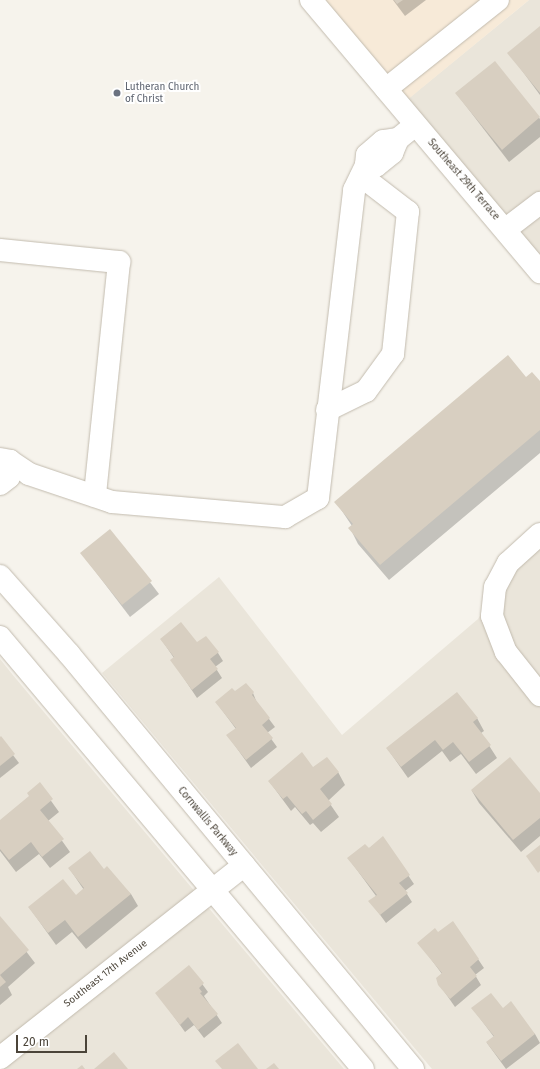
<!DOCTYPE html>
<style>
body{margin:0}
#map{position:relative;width:540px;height:1069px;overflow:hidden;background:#f6f3ec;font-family:"Fira Sans",sans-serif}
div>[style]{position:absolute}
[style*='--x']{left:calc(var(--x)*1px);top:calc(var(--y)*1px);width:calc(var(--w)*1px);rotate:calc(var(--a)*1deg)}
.residential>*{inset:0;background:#eae5da}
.commercial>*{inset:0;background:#f7ead8}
.shadow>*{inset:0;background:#0003}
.building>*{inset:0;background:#d8cfc1}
.roads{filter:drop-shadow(0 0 1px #c2bbae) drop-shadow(0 0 1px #c2bbae)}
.minor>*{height:22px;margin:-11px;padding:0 11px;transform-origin:11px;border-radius:11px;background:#fff}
.dots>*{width:11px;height:11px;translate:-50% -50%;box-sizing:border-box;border:2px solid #fff;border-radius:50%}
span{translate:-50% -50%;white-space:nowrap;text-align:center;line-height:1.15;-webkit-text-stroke:4px #fff;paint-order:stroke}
.worship-label{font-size:10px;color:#5b616d}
.left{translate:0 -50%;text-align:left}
.street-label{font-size:10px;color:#4b4439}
.scale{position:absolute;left:16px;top:1035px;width:71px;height:18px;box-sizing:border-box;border:2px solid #4b4439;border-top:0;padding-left:5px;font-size:12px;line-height:14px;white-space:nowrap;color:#4b4439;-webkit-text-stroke:3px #fff;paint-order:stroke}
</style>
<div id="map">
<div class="residential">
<div style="clip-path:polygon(529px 0,540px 0,540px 280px,398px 107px)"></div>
<div style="clip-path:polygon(540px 547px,540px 1069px,432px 1069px,102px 673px,219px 577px,342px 735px,478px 619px,505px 574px)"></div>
<div style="clip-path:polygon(0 659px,12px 674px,344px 1069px,0 1069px)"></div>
</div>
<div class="commercial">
<div style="clip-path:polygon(310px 0,529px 0,395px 110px)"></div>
</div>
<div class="shadow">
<div style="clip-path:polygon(393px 0,426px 0,405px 16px)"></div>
<div style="clip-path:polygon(540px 27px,540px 95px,509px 53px)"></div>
<div style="clip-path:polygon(494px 63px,540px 119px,540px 137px,509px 162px,456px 93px)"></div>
<div style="clip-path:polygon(526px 378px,540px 383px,540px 453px,389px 580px,358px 544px,350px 528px,352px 526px,336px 502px)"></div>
<div style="clip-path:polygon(110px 530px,159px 594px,130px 617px,82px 554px)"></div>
<div style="clip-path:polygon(161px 639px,218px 653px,223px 661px,215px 667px,222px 678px,197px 698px,177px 668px,174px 658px)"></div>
<div style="clip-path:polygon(235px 692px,253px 693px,257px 703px,275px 727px,267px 733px,277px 747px,251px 768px,228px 736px,236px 729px,216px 702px)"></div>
<div style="clip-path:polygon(477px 718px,484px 731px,481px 733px,497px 758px,476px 774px,461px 754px,450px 762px,442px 751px,408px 778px,387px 748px)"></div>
<div style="clip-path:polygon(0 738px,19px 763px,0 778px)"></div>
<div style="clip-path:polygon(313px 768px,338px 772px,345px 785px,328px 801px,339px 817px,321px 832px,313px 823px,310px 825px,295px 807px,291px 811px,269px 781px)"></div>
<div style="clip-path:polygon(39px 784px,59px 812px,48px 821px,70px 852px,50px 868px,39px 854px,16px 872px,0 851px,0 821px,30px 796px)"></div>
<div style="clip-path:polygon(472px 791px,540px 795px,540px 836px,521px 852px,479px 803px)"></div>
<div style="clip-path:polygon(383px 838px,414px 884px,405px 891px,412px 902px,386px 923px,370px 901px,376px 896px,349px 859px,368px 849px)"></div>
<div style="clip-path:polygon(69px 868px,103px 870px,131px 894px,138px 906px,86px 949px,72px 932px,56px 945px,29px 907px,76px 896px,84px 890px)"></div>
<div style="clip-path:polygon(0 917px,35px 963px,8px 987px,12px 995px,0 1005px)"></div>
<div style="clip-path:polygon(453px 922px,484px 968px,475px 975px,481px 985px,455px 1007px,439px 984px,442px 974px,419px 943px,438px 934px)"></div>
<div style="clip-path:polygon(189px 966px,208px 992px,204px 996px,222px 1023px,204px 1038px,194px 1025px,185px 1032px,157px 993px)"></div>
<div style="clip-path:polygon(473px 1009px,503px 1010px,535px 1034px,540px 1043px,506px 1069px,487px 1043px,494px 1037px)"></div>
</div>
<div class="building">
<div style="clip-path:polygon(394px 0,403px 0,397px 4px)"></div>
<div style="clip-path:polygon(540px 26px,540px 93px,507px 53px)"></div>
<div style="clip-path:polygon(495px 61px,540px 117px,502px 150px,455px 93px)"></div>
<div style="clip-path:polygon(508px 355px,526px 377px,532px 372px,540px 381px,540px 430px,380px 565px,348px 528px,353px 524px,334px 502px)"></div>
<div style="clip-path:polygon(110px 529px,152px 581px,122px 605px,80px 553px)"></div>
<div style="clip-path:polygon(181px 622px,197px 642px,206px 636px,219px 652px,210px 659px,218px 669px,192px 690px,170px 660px,174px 657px,160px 639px)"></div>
<div style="clip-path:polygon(246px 683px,254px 692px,252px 695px,270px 718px,262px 725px,273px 738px,246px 760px,226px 735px,236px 728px,215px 702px,232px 688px,235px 691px)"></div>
<div style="clip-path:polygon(457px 692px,478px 718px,473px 722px,491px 745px,469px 762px,453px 742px,443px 750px,435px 740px,401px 767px,386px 748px)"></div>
<div style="clip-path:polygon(1px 736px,15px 754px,0 766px,0 737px)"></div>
<div style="clip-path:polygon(302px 752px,313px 767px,327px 757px,339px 772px,320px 789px,332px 804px,313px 820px,306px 811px,302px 814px,287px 796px,283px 799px,268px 781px)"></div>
<div style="clip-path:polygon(510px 757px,540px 793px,540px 818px,513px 840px,471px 790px)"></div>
<div style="clip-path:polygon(40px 782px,53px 799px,40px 810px,64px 839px,42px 857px,31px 842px,9px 860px,0 849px,0 820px,29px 796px,27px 793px)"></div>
<div style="clip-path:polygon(383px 836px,410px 875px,399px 883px,408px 893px,380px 915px,368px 901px,377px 895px,347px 858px,365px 844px,369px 848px)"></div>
<div style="clip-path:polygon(540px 845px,540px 871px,538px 873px,526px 856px)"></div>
<div style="clip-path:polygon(90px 851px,104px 869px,107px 866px,131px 894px,78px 937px,65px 920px,48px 933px,28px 907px,63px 879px,76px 895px,84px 888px,68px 868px)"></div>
<div style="clip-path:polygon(0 916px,29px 950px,0 975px)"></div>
<div style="clip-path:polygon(453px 921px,479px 959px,470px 967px,477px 976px,450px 999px,438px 985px,436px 978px,442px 973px,417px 943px,435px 928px,438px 932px)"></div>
<div style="clip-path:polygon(189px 965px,204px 983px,199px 988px,202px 992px,200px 993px,218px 1014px,198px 1030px,188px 1017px,180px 1025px,155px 993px)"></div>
<div style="clip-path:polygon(0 975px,6px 982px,0 987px)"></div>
<div style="clip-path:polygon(491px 993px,503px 1008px,511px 1001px,535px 1034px,501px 1061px,486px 1042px,494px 1036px,471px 1008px)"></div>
<div style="clip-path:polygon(238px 1043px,258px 1069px,222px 1069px,215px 1061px)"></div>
<div style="clip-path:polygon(114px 1052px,128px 1069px,94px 1069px)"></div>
<div style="clip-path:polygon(274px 1063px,279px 1069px,266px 1069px)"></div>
<div style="clip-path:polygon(82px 1065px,85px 1069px,77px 1069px)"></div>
</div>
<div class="roads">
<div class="minor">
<div style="--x:311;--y:0;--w:356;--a:49.9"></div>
<div style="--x:386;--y:89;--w:143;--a:-38.5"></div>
<div style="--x:398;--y:139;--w:15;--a:172"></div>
<div style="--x:383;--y:141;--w:21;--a:139"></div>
<div style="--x:367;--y:155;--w:10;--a:96"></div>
<div style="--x:366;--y:165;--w:10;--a:6"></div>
<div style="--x:376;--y:166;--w:21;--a:-39"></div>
<div style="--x:392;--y:153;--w:15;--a:-67"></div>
<div style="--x:398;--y:139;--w:22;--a:-39"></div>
<div style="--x:506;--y:229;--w:43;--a:-37.4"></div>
<div style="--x:0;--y:250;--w:120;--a:5.8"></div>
<div style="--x:119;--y:262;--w:235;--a:95.9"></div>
<div style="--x:327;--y:410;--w:43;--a:-26"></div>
<div style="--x:366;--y:391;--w:46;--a:-53.9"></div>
<div style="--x:393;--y:354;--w:143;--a:-84"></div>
<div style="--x:408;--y:212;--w:59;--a:-142.5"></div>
<div style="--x:0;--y:459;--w:10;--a:11"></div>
<div style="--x:10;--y:461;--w:23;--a:34"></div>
<div style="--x:29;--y:474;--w:88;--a:18.6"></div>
<div style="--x:112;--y:502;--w:174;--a:5"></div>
<div style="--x:285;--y:517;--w:38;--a:-30"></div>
<div style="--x:318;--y:498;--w:310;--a:-83.3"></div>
<div style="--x:354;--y:190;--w:28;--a:-64"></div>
<div style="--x:0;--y:484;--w:11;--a:-38"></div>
<div style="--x:9;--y:477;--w:16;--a:-86"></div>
<div style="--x:540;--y:534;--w:43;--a:137.8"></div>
<div style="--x:508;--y:563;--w:27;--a:118"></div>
<div style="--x:495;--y:587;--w:29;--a:96"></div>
<div style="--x:492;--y:616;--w:39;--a:69"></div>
<div style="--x:506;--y:652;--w:55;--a:51.7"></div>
<div style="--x:0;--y:576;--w:104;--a:48.5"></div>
<div style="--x:69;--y:654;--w:539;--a:50.34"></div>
<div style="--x:0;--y:637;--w:564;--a:49.96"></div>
<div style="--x:0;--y:1058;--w:311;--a:-38.3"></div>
</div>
</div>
<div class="dots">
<div style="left:117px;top:93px;background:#6b7280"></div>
</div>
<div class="worship-label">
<span class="left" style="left:125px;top:93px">Lutheran Church<br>of Christ</span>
</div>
<div class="street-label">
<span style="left:463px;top:180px;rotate:49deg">Southeast 29th Terrace</span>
<span style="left:207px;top:822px;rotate:50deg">Cornwallis Parkway</span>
<span style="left:106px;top:974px;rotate:-38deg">Southeast 17th Avenue</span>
</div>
<div class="scale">20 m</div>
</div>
